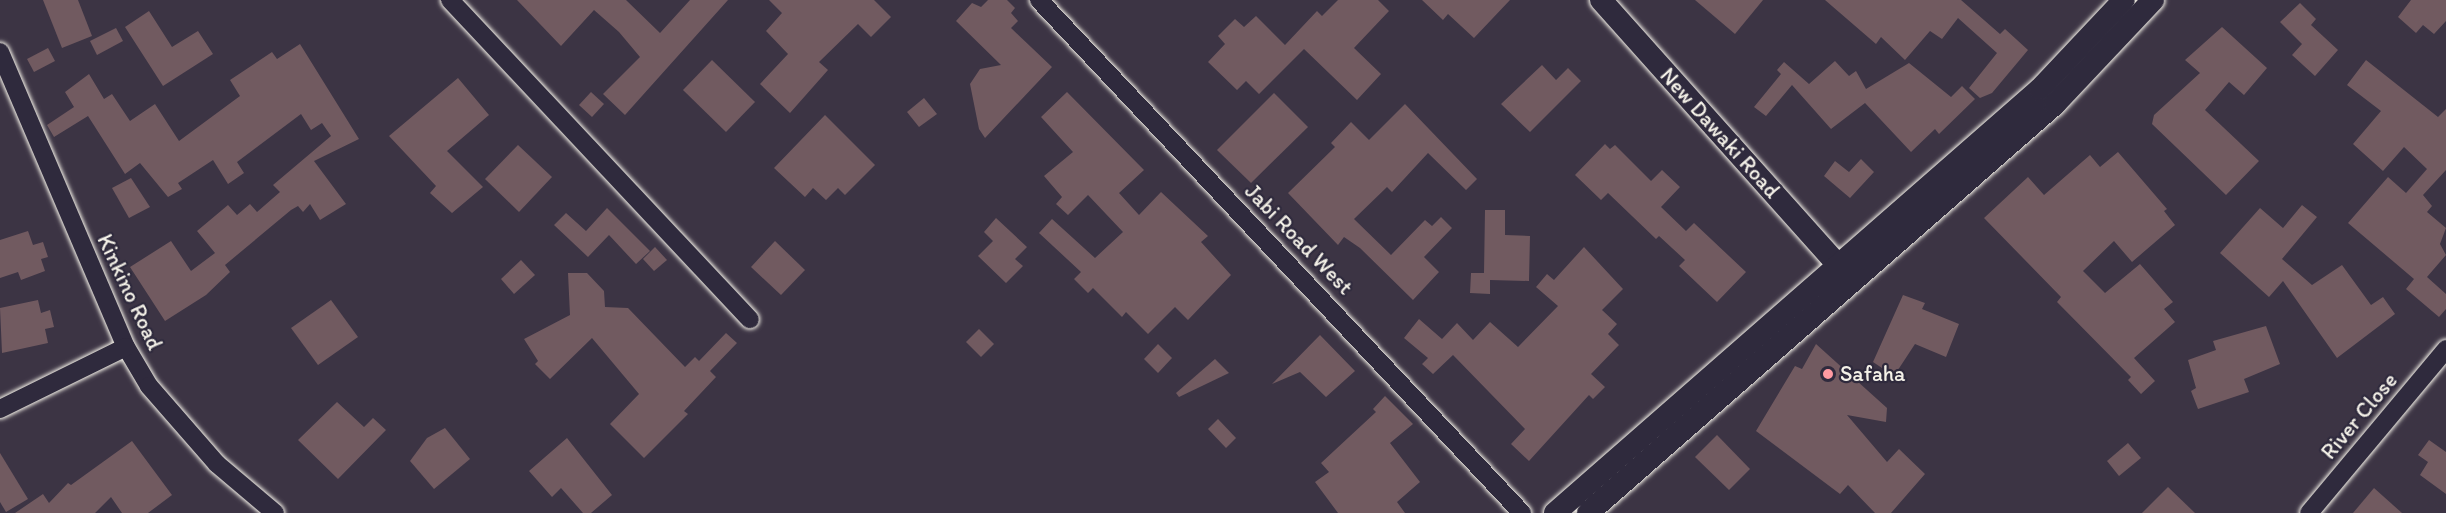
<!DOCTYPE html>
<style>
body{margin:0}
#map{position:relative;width:2446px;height:513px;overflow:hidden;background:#3c3444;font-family:Itim,sans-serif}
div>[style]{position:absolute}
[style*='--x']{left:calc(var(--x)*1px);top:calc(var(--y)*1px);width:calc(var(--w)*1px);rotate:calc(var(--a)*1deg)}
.building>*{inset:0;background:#715a60}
.roads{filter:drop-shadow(0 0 2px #f4f1e8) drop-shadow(0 0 2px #f4f1e8)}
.minor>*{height:18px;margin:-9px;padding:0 9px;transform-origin:9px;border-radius:9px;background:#2f2a3d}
.tertiary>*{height:22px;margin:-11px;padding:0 11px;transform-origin:11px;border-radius:11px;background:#2f2a3d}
.dots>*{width:16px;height:16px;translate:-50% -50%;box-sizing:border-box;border:3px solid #2f2a3d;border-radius:50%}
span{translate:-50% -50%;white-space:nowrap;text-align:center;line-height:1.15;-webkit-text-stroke:4.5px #2f2a3d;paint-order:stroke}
.street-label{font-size:22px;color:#f4f1e8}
.poi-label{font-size:22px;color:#f4f1e8}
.left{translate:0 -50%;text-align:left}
</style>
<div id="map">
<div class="building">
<div style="clip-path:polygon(43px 0,78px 0,92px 36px,62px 48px)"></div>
<div style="clip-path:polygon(517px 0,626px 0,660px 33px,690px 0,728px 0,625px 115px,603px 94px,640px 57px,619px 32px,594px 10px,561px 46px)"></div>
<div style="clip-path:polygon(769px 0,874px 0,891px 17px,871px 37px,858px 24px,819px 62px,828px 70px,790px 113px,760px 84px,788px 54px,766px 31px,782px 13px)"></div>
<div style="clip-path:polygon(988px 0,1007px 0,1015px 8px,1011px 13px,1018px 21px,1011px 28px,1052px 67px,985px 138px,979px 129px,970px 84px,980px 69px,1001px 65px,956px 21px,972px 3px,981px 7px)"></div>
<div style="clip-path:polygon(1338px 0,1378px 0,1389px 11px,1354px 48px,1381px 74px,1357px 100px,1304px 49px,1259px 94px,1246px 81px,1237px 90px,1208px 62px,1225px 44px,1218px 36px,1235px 19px,1244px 27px,1256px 16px,1285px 45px,1317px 11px,1322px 16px)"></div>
<div style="clip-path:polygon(1422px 0,1510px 0,1474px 38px,1448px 14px,1443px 20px)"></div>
<div style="clip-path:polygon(1695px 0,1763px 0,1735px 34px)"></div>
<div style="clip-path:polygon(1825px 0,1961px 0,2000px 34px,2005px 29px,2028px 50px,1992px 93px,1980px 98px,1969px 88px,1997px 53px,1958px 18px,1942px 39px,1930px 31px,1905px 60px,1881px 37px,1876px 44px)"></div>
<div style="clip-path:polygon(2411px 0,2446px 0,2446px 21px,2434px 34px,2423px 25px,2416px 33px,2398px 17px)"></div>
<div style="clip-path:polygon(2300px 3px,2316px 19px,2311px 25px,2338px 50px,2315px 76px,2292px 55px,2302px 44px,2280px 22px)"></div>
<div style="clip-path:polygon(149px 11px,172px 47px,198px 31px,213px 54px,163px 86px,125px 27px)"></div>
<div style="clip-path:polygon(2222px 27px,2267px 68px,2244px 95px,2229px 82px,2205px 110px,2259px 161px,2226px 195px,2152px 124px,2154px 115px,2200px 73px,2185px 60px)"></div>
<div style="clip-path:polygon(116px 28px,123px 41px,97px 55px,90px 41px)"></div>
<div style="clip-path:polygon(300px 44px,359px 139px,314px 161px,346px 204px,320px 220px,310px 204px,303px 212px,298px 206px,291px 210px,225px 265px,230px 272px,206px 295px,165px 321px,130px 267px,171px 241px,191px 271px,215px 253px,197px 231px,228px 205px,237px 215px,250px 204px,257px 212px,280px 192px,273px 185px,331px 136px,322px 123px,311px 130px,301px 114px,237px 162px,244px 173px,228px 184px,213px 160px,178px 183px,182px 189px,168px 197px,140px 163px,125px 174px,88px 116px,54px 137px,47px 125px,74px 107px,65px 92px,89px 74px,104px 99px,112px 94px,130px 121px,155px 104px,179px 141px,240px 96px,230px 80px,272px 52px,277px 59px)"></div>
<div style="clip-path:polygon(48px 48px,55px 61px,34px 72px,27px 59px)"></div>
<div style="clip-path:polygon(712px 60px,755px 102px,726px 132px,683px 90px)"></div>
<div style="clip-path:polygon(2366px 60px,2438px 117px,2446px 109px,2446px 170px,2423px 195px,2432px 206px,2427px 212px,2446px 228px,2440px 244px,2446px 255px,2427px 277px,2446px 294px,2446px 309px,2439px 317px,2406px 289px,2414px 279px,2348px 223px,2388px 177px,2406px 193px,2427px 169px,2404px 147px,2383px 171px,2353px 144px,2381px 111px,2347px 85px)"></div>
<div style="clip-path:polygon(1835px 61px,1849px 76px,1856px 71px,1866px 89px,1909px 63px,1951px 97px,1962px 86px,1975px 99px,1939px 134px,1935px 129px,1911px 152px,1865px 103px,1831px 129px,1792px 85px,1766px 116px,1754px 107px,1781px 74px,1777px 70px,1784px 62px,1809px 84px)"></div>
<div style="clip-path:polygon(1542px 65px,1556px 80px,1568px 68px,1581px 81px,1530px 132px,1501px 104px)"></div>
<div style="clip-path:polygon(458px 78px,489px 115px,447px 151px,483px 187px,452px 213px,430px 193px,436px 186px,389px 136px)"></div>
<div style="clip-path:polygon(591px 92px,604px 104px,592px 117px,579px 105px)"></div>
<div style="clip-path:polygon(1067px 92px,1144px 170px,1119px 193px,1139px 215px,1161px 192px,1208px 236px,1201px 242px,1231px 275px,1188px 320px,1175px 307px,1148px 334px,1126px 312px,1122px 317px,1093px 288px,1088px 293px,1074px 279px,1081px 272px,1039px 233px,1052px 219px,1095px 258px,1123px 232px,1088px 195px,1068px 215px,1056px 204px,1062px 197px,1044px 176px,1073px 152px,1041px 117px)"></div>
<div style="clip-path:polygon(1274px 93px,1308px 127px,1251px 183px,1217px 150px)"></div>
<div style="clip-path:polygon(924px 98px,937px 114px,919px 127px,907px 112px)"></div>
<div style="clip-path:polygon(1405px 104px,1477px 179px,1466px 190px,1428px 153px,1392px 192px,1387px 187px,1354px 219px,1391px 255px,1425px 220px,1432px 226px,1441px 217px,1452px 228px,1424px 257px,1439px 272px,1413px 300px,1360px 248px,1344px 237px,1338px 245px,1288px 193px,1335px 147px,1331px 143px,1351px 122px,1369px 140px)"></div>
<div style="clip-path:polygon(825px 115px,875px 165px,845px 195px,838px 188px,826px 200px,813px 188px,805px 197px,774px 168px)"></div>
<div style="clip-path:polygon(1605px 144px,1610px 149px,1615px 145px,1651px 181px,1662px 170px,1680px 187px,1661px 207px,1686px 231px,1694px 223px,1746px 272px,1717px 302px,1679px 266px,1685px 260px,1659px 236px,1656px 239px,1608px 193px,1601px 200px,1575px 175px)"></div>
<div style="clip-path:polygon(518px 145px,552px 177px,519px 212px,485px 179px)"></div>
<div style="clip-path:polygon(2118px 152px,2167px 209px,2164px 211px,2175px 225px,2132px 262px,2114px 241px,2083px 271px,2105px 293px,2140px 264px,2173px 302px,2164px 309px,2175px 322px,2134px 358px,2155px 381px,2141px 394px,2128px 380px,2131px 377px,2057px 302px,2061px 297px,1984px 218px,2028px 177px,2044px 195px,2090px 155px,2100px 167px)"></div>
<div style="clip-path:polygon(1861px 159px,1874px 172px,1850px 198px,1824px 176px,1835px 161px,1849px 172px)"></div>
<div style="clip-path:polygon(131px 178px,150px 207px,129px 218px,112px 188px)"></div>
<div style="clip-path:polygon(2302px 205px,2317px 217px,2282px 259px,2312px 285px,2342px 265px,2371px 305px,2383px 297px,2395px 314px,2337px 358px,2283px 281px,2269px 297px,2220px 253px,2260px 208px,2283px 228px)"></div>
<div style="clip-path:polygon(607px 208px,650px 251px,636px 264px,609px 235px,588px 257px,554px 225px,566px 213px,586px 231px)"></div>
<div style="clip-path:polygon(1485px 210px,1505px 210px,1505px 235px,1530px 236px,1529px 281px,1490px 280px,1490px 294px,1470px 293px,1471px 273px,1484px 273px)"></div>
<div style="clip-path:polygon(996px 218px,1027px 247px,1015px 259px,1023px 266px,1006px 283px,978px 256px,993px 241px,984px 232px)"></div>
<div style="clip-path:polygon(28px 231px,33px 245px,43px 242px,48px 257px,41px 259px,45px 271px,21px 280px,18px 272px,0 278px,0 240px)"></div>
<div style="clip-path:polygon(775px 241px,805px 270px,781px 295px,751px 267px)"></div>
<div style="clip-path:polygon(655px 247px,667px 260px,654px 271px,643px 259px)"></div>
<div style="clip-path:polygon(1584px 247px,1623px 289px,1602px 310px,1617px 324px,1608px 334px,1619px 345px,1591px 374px,1605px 387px,1593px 399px,1589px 395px,1529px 461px,1511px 444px,1525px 429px,1453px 355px,1433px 374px,1422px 364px,1428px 358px,1404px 338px,1419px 319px,1442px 339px,1457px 323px,1473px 340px,1490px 322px,1518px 347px,1558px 306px,1536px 287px,1547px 274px,1554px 280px)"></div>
<div style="clip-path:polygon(521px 260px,535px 275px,514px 294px,501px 279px)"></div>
<div style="clip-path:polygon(568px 273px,587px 273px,604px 291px,605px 307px,628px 308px,685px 367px,695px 357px,699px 361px,726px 333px,737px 343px,710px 371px,716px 377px,684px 411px,688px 414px,644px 458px,610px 424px,639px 394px,592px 338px,550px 379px,535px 364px,538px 361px,524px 339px,570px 315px)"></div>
<div style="clip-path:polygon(1903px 295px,1925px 303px,1922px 309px,1959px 324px,1946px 357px,1915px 344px,1894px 376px,1873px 362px)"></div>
<div style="clip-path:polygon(38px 300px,41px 313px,50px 310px,54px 327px,45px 329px,48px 343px,2px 353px,0 308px)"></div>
<div style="clip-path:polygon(331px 300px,358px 337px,318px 365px,291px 328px)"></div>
<div style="clip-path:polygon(2266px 326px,2280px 364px,2244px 379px,2249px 392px,2198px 409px,2191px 391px,2196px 388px,2188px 360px,2216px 350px,2213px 341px)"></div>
<div style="clip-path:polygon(979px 329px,994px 344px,981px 357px,966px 342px)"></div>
<div style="clip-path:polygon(1320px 335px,1355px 371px,1326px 397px,1300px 372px,1272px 384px)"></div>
<div style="clip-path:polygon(1158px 344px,1172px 358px,1158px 373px,1144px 359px)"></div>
<div style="clip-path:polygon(1816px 344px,1887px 408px,1886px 422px,1847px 415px,1887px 462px,1899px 449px,1925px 474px,1891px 513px,1875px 513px,1848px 485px,1840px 494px,1756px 431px,1795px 366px,1802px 369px)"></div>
<div style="clip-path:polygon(1215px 359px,1229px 373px,1179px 397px,1176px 393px)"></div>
<div style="clip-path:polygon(1385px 396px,1413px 424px,1390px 443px,1420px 482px,1397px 502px,1405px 513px,1338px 513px,1315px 482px,1329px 472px,1321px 463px,1376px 412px,1373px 409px)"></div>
<div style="clip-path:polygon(337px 402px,364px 427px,373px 418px,386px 430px,338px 479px,298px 440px)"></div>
<div style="clip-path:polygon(1218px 419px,1236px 438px,1226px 448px,1208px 429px)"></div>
<div style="clip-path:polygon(445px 428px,470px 459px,434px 489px,410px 461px,427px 438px)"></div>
<div style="clip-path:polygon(1717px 435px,1750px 469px,1729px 490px,1695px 457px)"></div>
<div style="clip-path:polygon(567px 438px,612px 495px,591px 513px,583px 513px,561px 488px,552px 497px,529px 471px)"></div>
<div style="clip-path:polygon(2429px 440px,2446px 452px,2446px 494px,2420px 475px,2428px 462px,2418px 455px)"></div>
<div style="clip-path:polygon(132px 441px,172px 495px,148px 513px,122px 513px,111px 497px,95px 513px,15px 513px,43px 494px,49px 503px,68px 483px,71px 485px)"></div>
<div style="clip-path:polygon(2128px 443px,2141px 458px,2119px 476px,2107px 461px)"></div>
<div style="clip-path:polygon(0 453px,28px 499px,6px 512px,0 502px)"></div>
<div style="clip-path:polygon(2168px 487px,2195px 513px,2142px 513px)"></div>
<div style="clip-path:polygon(2374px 488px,2402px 513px,2353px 513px)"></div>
</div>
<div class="roads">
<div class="minor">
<div style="--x:450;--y:0;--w:438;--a:46.8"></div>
<div style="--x:1039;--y:0;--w:705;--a:46.73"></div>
<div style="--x:0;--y:52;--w:321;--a:66.9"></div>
<div style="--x:126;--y:347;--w:45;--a:59.5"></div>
<div style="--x:149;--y:386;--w:103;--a:48.9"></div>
<div style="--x:217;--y:464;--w:76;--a:40.2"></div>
<div style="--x:0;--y:409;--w:140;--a:-26.2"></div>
<div style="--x:2309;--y:513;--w:214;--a:-50.1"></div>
</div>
<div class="tertiary">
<div style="--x:1601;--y:0;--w:356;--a:48.2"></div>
<div style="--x:1555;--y:513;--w:644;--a:-41.16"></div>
<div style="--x:2040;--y:89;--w:122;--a:-46.7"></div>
<div style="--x:1588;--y:513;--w:621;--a:-41.21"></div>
<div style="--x:2055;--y:104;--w:143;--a:-46.7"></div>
</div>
</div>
<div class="dots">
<div style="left:1828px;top:374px;background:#ff9aa2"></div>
</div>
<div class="street-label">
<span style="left:1720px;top:133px;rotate:48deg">New Dawaki Road</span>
<span style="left:1299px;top:239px;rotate:46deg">Jabi Road West</span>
<span style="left:130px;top:292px;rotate:65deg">Kinkino Road</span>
<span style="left:2359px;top:416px;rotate:-50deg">River Close</span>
</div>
<div class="poi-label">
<span class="left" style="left:1840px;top:374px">Safaha</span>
</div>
</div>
